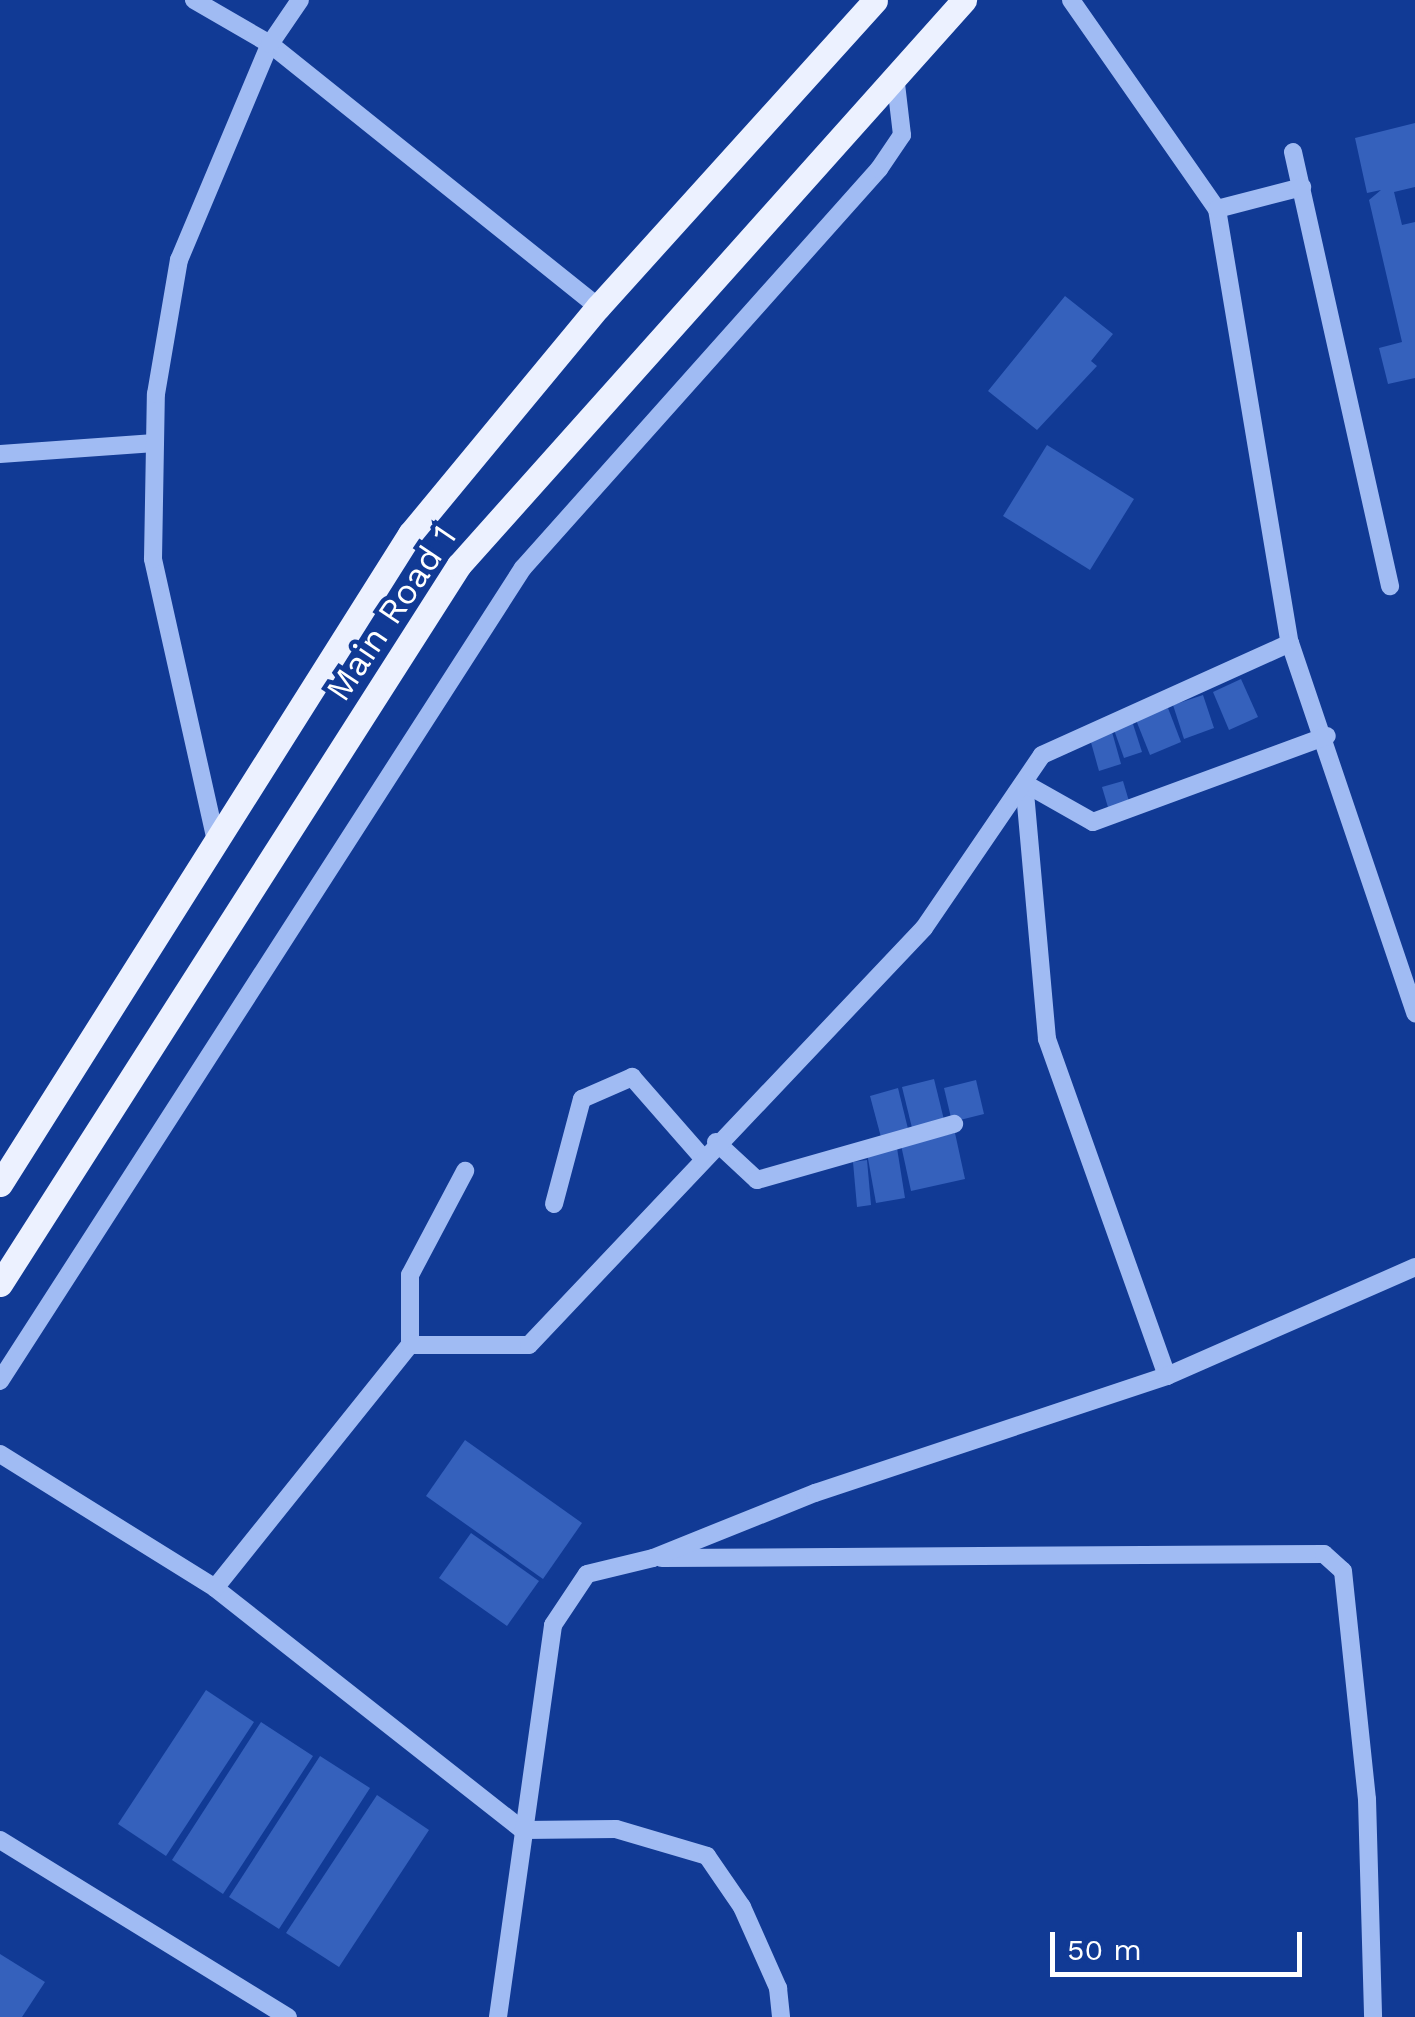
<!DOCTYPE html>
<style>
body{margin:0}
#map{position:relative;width:1415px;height:2017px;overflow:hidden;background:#113a95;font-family:"Work Sans",sans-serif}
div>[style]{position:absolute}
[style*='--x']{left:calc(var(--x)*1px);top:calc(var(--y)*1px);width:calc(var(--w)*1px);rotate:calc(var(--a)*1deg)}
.building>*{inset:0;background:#3561bc}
.minor>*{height:18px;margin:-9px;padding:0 9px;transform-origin:9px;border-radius:9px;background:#a0bbf3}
.major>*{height:25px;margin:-12.5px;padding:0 12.5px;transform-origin:12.5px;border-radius:12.5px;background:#ecf1ff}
span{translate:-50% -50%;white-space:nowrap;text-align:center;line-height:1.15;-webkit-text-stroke:9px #113a95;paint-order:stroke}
.street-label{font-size:35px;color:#fff}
.scale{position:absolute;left:1050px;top:1932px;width:252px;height:45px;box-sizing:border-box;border:5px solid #fff;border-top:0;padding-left:12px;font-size:30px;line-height:35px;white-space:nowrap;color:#fff;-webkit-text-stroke:8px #113a95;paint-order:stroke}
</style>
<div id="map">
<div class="building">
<div style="clip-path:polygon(1415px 123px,1415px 187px,1394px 192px,1402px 225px,1415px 222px,1415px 378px,1388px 384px,1379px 348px,1402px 342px,1369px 200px,1381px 190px,1367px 193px,1355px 138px)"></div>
<div style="clip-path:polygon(1065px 296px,1113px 334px,1091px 361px,1097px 366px,1037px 430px,988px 391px)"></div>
<div style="clip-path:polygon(1047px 445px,1134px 499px,1090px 570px,1003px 516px)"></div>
<div style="clip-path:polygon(1241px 679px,1258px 717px,1229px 730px,1213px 692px)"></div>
<div style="clip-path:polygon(1203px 695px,1214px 728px,1184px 739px,1173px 705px)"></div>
<div style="clip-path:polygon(1168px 708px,1181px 742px,1150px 755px,1136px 720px)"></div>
<div style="clip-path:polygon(1132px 721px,1142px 752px,1124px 758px,1113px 727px)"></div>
<div style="clip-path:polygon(1112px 732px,1121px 764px,1099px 771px,1090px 739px)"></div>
<div style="clip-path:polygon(1123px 781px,1131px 808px,1110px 814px,1102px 787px)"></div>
<div style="clip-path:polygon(934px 1079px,945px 1124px,913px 1132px,902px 1087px)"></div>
<div style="clip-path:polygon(976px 1080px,984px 1114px,952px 1122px,944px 1088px)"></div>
<div style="clip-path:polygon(898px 1088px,909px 1133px,882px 1141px,870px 1096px)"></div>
<div style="clip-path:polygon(955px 1133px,965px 1179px,911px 1191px,901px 1145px)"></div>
<div style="clip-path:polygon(897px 1148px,905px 1198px,876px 1203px,867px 1153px)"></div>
<div style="clip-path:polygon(867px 1160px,871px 1205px,857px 1207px,853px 1162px)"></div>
<div style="clip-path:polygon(465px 1440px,582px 1523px,543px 1579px,426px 1496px)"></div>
<div style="clip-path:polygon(471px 1533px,539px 1581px,507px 1626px,439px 1578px)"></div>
<div style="clip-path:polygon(206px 1690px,254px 1722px,166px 1856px,118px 1824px)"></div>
<div style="clip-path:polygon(261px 1722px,313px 1756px,223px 1894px,172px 1860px)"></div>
<div style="clip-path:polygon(320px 1756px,370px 1788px,279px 1929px,229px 1897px)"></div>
<div style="clip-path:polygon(377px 1795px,429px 1830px,339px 1967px,286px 1933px)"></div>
<div style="clip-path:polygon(0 1954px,45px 1982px,22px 2017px,0 2017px)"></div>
</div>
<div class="minor">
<div style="--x:194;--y:0;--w:88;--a:30.1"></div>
<div style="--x:270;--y:44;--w:420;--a:38.7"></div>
<div style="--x:1071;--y:0;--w:255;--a:55.1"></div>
<div style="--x:1217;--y:209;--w:440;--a:80.5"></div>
<div style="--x:1290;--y:643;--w:391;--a:71.3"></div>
<div style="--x:1293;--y:152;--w:445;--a:77.4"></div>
<div style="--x:1217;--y:209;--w:88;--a:-14.5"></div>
<div style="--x:0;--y:454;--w:155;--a:-4.1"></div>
<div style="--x:216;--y:841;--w:289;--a:-102.6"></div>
<div style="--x:153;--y:559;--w:165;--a:-89"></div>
<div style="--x:156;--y:394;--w:136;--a:-80.3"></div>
<div style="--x:179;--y:260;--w:234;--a:-67.2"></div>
<div style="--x:270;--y:44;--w:53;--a:-55.7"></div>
<div style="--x:716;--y:1142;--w:56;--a:42.8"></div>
<div style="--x:757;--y:1180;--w:205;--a:-15.9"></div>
<div style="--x:554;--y:1204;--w:109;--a:-75.1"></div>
<div style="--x:582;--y:1099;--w:55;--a:-23.7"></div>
<div style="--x:632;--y:1077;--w:106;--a:48.8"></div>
<div style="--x:410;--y:1345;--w:70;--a:-90"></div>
<div style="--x:410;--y:1275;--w:118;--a:-62.1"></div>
<div style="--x:1167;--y:1376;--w:358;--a:-109.6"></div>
<div style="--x:1047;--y:1039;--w:257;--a:-95.1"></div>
<div style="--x:1024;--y:783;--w:79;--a:29.5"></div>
<div style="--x:1093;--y:822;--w:249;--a:-20.2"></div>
<div style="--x:0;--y:1381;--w:967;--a:-57.25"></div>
<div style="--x:523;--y:568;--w:535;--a:-48.26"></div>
<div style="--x:879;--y:169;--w:41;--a:-55.9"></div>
<div style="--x:902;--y:135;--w:60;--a:-96.7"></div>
<div style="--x:0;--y:1454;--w:253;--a:31.9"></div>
<div style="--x:215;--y:1588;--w:392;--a:38.2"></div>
<div style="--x:523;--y:1830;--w:93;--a:-0.6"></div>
<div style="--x:616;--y:1829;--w:95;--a:16.5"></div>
<div style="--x:707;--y:1856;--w:62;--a:55.5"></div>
<div style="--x:742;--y:1907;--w:89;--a:66"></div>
<div style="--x:778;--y:1988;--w:29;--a:84"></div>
<div style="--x:662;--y:1558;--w:662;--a:-0.35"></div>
<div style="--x:1324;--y:1554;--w:25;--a:42"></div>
<div style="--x:1343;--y:1571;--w:229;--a:84"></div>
<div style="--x:1367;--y:1799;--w:218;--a:88.4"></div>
<div style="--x:215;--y:1588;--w:312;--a:-51.3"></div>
<div style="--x:410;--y:1345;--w:119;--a:0"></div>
<div style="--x:529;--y:1345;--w:574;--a:-46.55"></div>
<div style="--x:924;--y:928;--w:209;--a:-55.7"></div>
<div style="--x:1042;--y:755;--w:272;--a:-24.3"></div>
<div style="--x:0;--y:1840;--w:338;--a:31.6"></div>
<div style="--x:498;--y:2017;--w:396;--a:-82"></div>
<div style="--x:553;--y:1625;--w:61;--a:-56.3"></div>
<div style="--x:587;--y:1574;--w:68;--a:-13.6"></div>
<div style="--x:653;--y:1558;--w:175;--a:-21.9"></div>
<div style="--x:815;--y:1493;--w:371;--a:-18.4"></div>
<div style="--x:1167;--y:1376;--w:271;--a:-23.7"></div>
</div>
<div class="major">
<div style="--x:0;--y:1184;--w:769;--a:-57.76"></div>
<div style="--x:410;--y:534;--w:295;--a:-50.4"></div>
<div style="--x:598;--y:307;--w:413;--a:-47.9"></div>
<div style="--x:0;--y:1284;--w:853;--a:-57.45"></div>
<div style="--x:459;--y:565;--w:758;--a:-48.21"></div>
</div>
<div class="street-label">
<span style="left:391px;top:613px;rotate:-56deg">Main Road 1</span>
</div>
<div class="scale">50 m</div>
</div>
